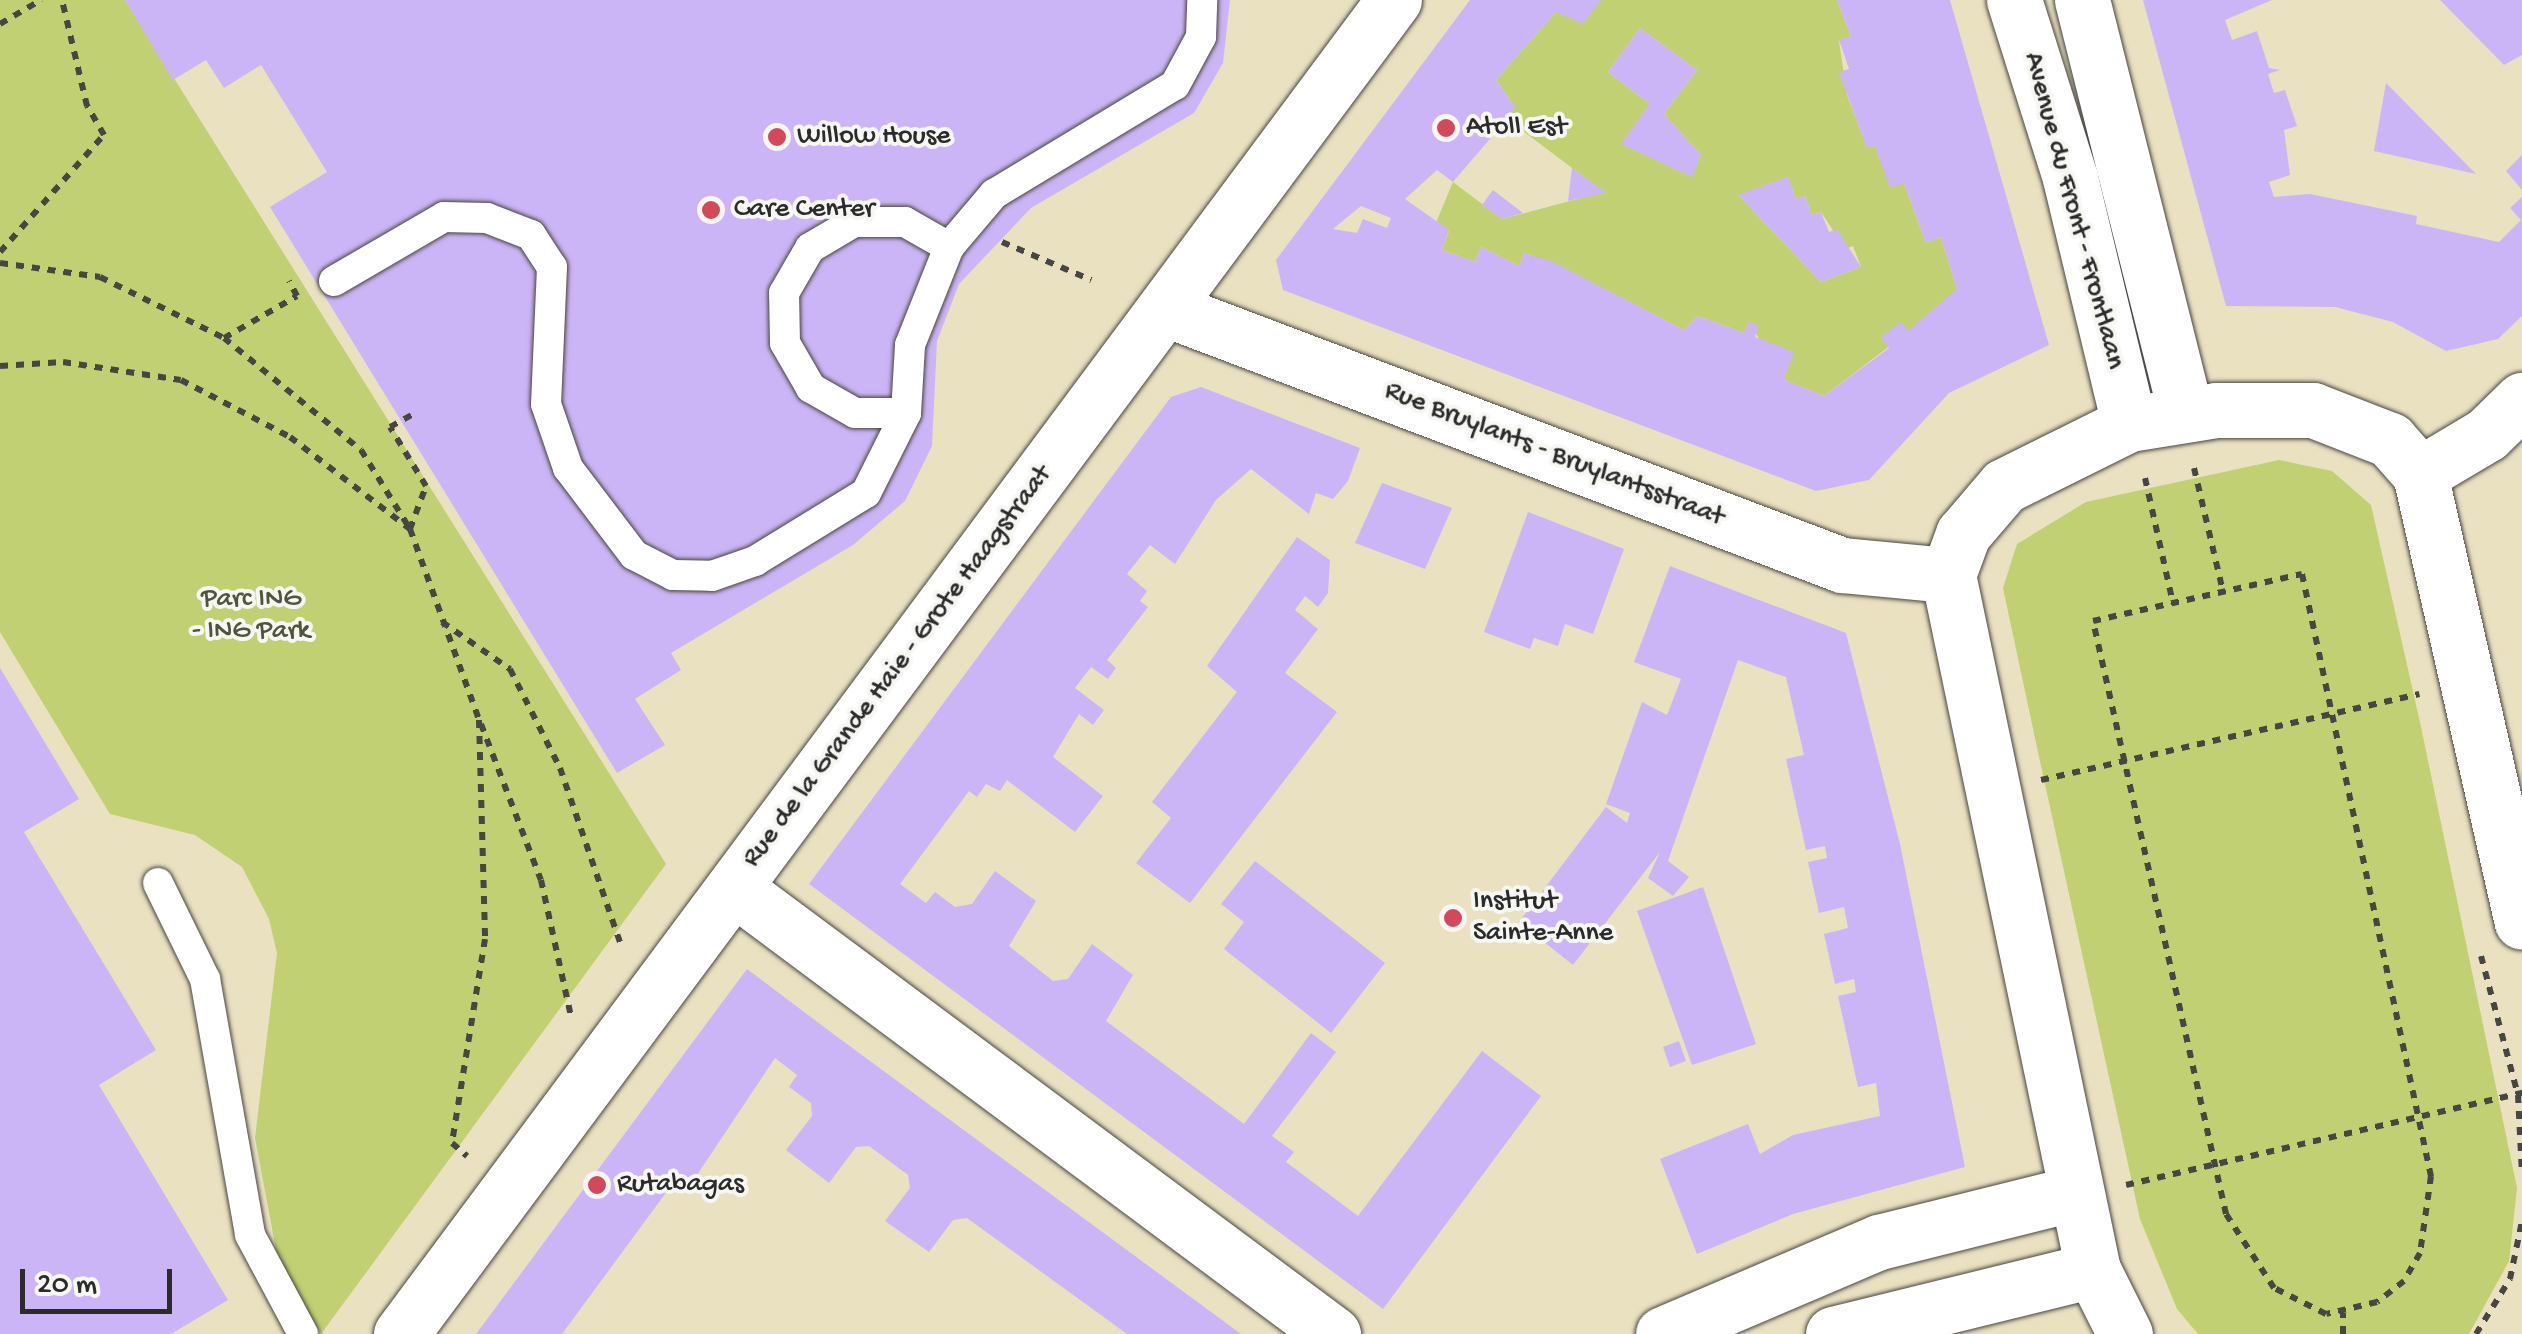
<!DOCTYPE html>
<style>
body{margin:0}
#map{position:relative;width:2522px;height:1334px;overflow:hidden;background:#eae1c1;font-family:"Gochi Hand",sans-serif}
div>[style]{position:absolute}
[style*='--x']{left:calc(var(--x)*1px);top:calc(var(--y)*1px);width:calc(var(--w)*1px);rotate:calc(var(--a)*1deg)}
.green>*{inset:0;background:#c0d072}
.building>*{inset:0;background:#ccb5f6}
.path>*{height:6px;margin-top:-3px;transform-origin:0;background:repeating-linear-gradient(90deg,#484642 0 8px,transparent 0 16px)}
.roads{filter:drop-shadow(0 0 2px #484642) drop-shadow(0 0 2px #484642)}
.service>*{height:30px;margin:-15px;padding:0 15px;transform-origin:15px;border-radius:15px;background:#fff}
.minor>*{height:55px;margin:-27.5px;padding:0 27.5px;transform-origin:27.5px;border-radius:27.5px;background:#fff}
.tertiary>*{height:55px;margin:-27.5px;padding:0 27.5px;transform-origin:27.5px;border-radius:27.5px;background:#fff}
.dots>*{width:28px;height:28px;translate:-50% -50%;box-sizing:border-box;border:5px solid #f6f6f2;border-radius:50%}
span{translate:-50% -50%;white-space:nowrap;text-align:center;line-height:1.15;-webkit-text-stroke:8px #f6f6f2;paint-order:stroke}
.poi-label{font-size:28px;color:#2b2b2b}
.left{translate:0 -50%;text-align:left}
.street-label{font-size:28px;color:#2b2b2b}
.park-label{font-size:28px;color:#50543d}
.scale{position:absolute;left:20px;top:1269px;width:152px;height:45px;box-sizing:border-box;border:5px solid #2b2b2b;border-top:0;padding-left:12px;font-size:30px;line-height:35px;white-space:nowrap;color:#2b2b2b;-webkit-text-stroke:8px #f6f6f2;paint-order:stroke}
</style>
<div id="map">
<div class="green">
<div style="clip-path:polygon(0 0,125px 0,666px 864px,321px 1334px,278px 1260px,255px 1138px,277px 953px,269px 919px,242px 867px,195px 835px,110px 814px,0 632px)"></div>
<div style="clip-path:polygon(evenodd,1601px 0,1837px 0,1851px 36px,1839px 41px,1847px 95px,1867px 147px,1875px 146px,1904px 183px,1926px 243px,1941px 237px,1957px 289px,1949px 301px,1824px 396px,1784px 380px,1749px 322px,1744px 333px,1698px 316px,1684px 330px,1554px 263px,1524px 253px,1519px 266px,1481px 247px,1475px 262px,1442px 250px,1449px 231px,1435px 225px,1453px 182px,1502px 219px,1604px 192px,1507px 119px,1515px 107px,1496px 80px,1556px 12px,1601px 0,1640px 28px,1697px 70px,1664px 114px,1701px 155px,1692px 176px,1622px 144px,1650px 104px,1608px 72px,1640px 28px,1601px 0,1788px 177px,1796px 199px,1805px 196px,1812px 215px,1821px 212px,1845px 249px,1853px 246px,1861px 267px,1821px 282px,1739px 196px,1788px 177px)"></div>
<div style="clip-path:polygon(2279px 460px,2332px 471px,2371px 505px,2421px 727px,2517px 1188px,2509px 1261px,2469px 1334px,2198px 1334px,2177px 1309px,2140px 1219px,2038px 752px,2003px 588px,2017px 544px,2086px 502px)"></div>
</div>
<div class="building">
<div style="clip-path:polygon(125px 0,1230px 0,1223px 63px,1194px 113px,1031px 208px,959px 284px,937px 341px,932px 446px,905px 501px,853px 545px,671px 653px,681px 670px,635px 699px,665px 745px,617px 773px,270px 207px,327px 172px,261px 65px,224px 88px,206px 60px,173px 80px)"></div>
<div style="clip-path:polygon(evenodd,1470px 0,1601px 0,1583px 24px,1556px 12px,1496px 80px,1515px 107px,1507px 119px,1453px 182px,1437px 170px,1405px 199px,1449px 230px,1442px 250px,1475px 262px,1481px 247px,1519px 266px,1524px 253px,1553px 262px,1684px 330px,1698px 316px,1744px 333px,1749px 322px,1759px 326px,1755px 337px,1794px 352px,1784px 380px,1824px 396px,1889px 348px,1881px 337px,1901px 322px,1908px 331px,1957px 289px,1941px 237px,1926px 243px,1904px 183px,1890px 188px,1875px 146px,1867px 148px,1839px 72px,1849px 69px,1839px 40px,1851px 36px,1837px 0,1950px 0,2049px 345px,1949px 393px,1869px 480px,1816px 491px,1283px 290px,1276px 260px,1470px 0,1361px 206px,1391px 218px,1387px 228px,1363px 219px,1357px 233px,1333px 229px,1361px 206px)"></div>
<div style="clip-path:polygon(2143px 0,2272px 0,2225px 20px,2232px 40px,2257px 31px,2269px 68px,2280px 70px,2268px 74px,2274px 93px,2285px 90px,2297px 126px,2284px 130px,2290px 175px,2269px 182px,2274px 197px,2310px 194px,2417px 216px,2416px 224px,2499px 242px,2521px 220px,2510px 208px,2522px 197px,2522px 316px,2498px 339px,2446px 351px,2393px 322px,2335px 307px,2226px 306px)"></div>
<div style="clip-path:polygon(2440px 0,2522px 0,2522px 55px,2504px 65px)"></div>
<div style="clip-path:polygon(1640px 28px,1697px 70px,1664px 114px,1701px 155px,1692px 177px,1621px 144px,1650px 104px,1608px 72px)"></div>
<div style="clip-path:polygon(2386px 83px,2476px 174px,2374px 151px)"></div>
<div style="clip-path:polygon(2522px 155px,2522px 190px,2506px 171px)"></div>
<div style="clip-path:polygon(1572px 168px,1606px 193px,1568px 201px)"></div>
<div style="clip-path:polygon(1788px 177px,1796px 199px,1805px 196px,1812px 215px,1821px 212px,1829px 232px,1837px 229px,1861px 267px,1821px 282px,1738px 195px)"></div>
<div style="clip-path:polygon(1493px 190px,1523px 213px,1502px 219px,1482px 205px)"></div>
<div style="clip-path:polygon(1201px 387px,1360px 448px,1348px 481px,1333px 499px,1316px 493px,1309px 514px,1251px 469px,1216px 500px,1175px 564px,1150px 545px,1127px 574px,1147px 591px,1140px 601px,1148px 607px,1107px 660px,1116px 668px,1108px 679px,1091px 667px,1075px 688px,1104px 710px,1093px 725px,1079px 714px,1053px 757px,1103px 796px,1075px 832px,1007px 780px,1000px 791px,986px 784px,977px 797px,969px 791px,900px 884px,926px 903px,935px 892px,955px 907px,972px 904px,995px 871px,1036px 901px,1009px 946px,1053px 981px,1068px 979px,1092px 944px,1133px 975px,1106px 1021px,1244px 1124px,1311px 1033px,1336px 1052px,1272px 1136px,1294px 1152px,1286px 1162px,1358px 1216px,1482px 1051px,1541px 1096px,1383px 1309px,809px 884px,1171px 397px)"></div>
<div style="clip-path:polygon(1382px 483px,1452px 508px,1425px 569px,1355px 543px)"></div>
<div style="clip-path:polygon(1528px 512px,1624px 549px,1593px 634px,1565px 624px,1558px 646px,1534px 638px,1530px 649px,1484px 632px)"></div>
<div style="clip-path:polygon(1297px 537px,1330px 560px,1328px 593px,1318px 607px,1305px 596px,1295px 610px,1318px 629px,1285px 673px,1337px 712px,1190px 903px,1136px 863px,1171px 818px,1152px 802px,1237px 692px,1207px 666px)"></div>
<div style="clip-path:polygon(1670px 566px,1846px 633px,1900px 844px,1965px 1167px,1793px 1214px,1697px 1254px,1660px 1159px,1748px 1124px,1760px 1154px,1793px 1135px,1880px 1116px,1876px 1083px,1858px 1087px,1838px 996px,1856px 992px,1854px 979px,1835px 984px,1824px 934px,1848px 928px,1844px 907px,1819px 913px,1808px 862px,1827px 858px,1825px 846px,1806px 850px,1786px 759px,1804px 755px,1786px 677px,1738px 660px,1668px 861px,1689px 877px,1673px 896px,1648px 878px,1660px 852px,1573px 965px,1519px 922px,1606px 807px,1627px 823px,1630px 813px,1606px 804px,1642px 702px,1667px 715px,1681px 679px,1634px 662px)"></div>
<div style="clip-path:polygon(0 668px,79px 799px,24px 832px,156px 1050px,99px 1085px,228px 1300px,171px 1334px,0 1334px)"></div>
<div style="clip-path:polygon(1255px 861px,1385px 963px,1331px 1033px,1224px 949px,1244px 922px,1221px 904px)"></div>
<div style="clip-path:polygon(1703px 887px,1756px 1044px,1692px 1065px,1637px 911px)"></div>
<div style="clip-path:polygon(747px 969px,832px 1033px,1241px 1334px,1127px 1334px,967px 1218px,953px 1220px,929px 1252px,885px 1221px,910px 1188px,908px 1175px,869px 1146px,856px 1147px,829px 1183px,786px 1150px,812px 1116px,811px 1103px,789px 1087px,797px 1075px,775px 1058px,691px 1184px,679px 1175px,562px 1334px,476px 1334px)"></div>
<div style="clip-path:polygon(1679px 1041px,1686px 1061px,1670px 1067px,1663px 1047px)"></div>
</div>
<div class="path">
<div style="--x:0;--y:24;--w:48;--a:-30.3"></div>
<div style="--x:1002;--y:242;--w:97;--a:23.1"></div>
<div style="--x:0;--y:252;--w:157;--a:-48.4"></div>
<div style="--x:104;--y:135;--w:34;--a:-120"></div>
<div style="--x:87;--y:106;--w:109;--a:-103.3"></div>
<div style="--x:0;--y:263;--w:101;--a:8"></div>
<div style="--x:100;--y:277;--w:138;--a:26.2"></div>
<div style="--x:224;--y:338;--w:177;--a:39.3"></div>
<div style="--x:361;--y:450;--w:93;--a:58.2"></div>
<div style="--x:410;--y:529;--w:203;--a:70.1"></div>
<div style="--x:479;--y:720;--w:219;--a:88.4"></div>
<div style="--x:485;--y:939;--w:207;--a:99.2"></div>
<div style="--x:452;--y:1143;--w:20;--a:41"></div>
<div style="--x:224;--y:338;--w:84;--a:-29.9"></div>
<div style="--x:297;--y:296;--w:17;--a:-118"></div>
<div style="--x:0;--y:366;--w:63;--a:-3.6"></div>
<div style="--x:63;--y:362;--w:119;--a:8.7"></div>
<div style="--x:181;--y:380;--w:123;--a:27.6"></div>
<div style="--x:290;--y:437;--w:151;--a:37.5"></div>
<div style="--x:410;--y:529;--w:46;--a:-69.6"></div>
<div style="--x:426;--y:486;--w:69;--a:-121.4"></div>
<div style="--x:390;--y:427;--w:31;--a:-29"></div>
<div style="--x:2194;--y:468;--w:127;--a:76.8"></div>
<div style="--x:2145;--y:478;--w:128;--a:77.4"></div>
<div style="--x:2302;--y:574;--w:616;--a:77.91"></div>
<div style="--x:2431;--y:1176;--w:78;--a:98.1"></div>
<div style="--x:2420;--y:1253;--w:32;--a:120"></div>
<div style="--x:2404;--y:1281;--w:34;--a:142"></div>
<div style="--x:2377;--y:1302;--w:52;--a:166.8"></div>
<div style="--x:2326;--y:1314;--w:58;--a:-153.4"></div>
<div style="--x:2274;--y:1288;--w:88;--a:-123"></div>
<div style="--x:2226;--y:1214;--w:608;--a:-102.64"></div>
<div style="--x:2093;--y:621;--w:214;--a:-12.7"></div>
<div style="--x:442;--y:622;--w:83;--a:34.7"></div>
<div style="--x:510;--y:669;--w:111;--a:63.2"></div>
<div style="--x:560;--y:768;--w:184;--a:71"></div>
<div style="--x:481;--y:724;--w:167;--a:69"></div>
<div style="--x:541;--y:880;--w:140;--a:77.6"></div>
<div style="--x:2041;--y:780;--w:388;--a:-12.8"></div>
<div style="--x:2481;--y:956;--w:144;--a:75.1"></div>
<div style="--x:2518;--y:1095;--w:79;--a:87.1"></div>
<div style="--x:2126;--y:1185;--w:407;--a:-13.1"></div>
<div style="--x:2343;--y:1334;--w:21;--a:-90"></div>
<div style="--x:2476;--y:1334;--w:65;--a:-58.3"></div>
<div style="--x:2510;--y:1279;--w:59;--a:-78.3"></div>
</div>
<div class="roads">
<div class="service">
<div style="--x:334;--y:281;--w:127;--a:-30.2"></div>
<div style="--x:444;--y:217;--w:43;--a:1.3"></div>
<div style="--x:487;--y:218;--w:47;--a:21.1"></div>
<div style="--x:531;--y:235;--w:38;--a:57"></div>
<div style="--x:552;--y:267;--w:137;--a:92.5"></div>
<div style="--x:546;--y:404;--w:68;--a:71"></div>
<div style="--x:568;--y:468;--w:109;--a:52.8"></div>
<div style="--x:634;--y:555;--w:44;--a:27.1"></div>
<div style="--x:673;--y:575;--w:39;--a:1"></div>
<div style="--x:712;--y:576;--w:46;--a:-19.2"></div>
<div style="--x:755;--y:561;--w:130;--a:-31.5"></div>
<div style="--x:866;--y:493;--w:89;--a:-63.4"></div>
<div style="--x:906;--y:413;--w:68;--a:-86.6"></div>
<div style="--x:910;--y:345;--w:105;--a:-68.3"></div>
<div style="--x:949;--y:247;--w:70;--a:-49.7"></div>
<div style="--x:994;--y:194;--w:211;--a:-31.1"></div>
<div style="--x:1175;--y:85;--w:55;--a:-61.6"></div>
<div style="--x:1201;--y:37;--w:37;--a:-88"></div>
<div style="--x:906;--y:413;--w:51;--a:180"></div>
<div style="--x:855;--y:413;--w:51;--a:-150.4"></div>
<div style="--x:811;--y:388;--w:52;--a:-120"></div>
<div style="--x:785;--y:343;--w:50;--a:-91.1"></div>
<div style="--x:784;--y:293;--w:52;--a:-60"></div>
<div style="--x:810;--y:248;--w:51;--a:-30.6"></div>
<div style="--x:854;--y:222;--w:51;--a:0"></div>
<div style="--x:905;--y:222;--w:51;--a:29.6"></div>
<div style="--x:158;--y:883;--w:107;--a:63.9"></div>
<div style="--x:205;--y:979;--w:260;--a:80"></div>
<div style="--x:250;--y:1235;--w:112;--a:61.8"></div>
</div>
<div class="minor">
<div style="--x:1166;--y:309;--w:723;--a:20.74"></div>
<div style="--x:1842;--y:565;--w:106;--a:5.4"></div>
<div style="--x:2420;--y:474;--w:78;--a:-30.8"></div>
<div style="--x:2487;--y:434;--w:49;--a:-44.2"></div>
<div style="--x:734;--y:888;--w:747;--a:36.67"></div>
<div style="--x:1663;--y:1334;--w:235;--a:-23.1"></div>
<div style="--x:1879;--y:1242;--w:202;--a:-14"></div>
<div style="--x:1833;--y:1334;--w:268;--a:-13.8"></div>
</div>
<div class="tertiary">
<div style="--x:2014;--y:0;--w:187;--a:72.5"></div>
<div style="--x:2070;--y:178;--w:253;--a:76.5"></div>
<div style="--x:2082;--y:0;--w:426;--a:75.9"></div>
<div style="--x:401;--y:1334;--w:1663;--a:-53.34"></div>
<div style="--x:2125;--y:1334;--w:72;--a:-116.6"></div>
<div style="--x:2093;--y:1270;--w:710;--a:-101.78"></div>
<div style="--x:1948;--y:575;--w:44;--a:-69.9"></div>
<div style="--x:1963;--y:534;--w:63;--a:-49.5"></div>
<div style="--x:2004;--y:486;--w:140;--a:-26.4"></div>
<div style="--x:2129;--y:424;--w:88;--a:-9.1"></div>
<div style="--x:2216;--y:410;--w:97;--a:0"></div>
<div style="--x:2313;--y:410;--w:83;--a:21.3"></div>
<div style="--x:2390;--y:440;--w:45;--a:48.6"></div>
<div style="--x:2420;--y:474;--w:459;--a:77.2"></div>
</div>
</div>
<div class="dots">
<div style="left:1446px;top:128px;background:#d1495b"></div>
<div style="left:777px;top:137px;background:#d1495b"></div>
<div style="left:711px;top:210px;background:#d1495b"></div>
<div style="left:1453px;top:918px;background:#d1495b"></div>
<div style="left:597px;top:1185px;background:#d1495b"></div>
</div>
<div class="poi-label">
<span class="left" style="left:1466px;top:128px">Atoll Est</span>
<span class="left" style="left:797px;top:137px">Willow House</span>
<span class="left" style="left:734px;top:210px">Care Center</span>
<span class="left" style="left:1473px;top:918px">Institut<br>Sainte-Anne</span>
<span class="left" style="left:617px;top:1185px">Rutabagas</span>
</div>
<div class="street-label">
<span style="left:2073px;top:211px;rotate:75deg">Avenue du Front - Frontlaan</span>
<span style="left:1554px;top:455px;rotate:21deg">Rue Bruylants - Bruylantsstraat</span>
<span style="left:898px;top:667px;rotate:-53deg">Rue de la Grande Haie - Grote Haagstraat</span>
</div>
<div class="park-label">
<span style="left:251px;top:616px">Parc ING<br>- ING Park</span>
</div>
<div class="scale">20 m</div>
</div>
